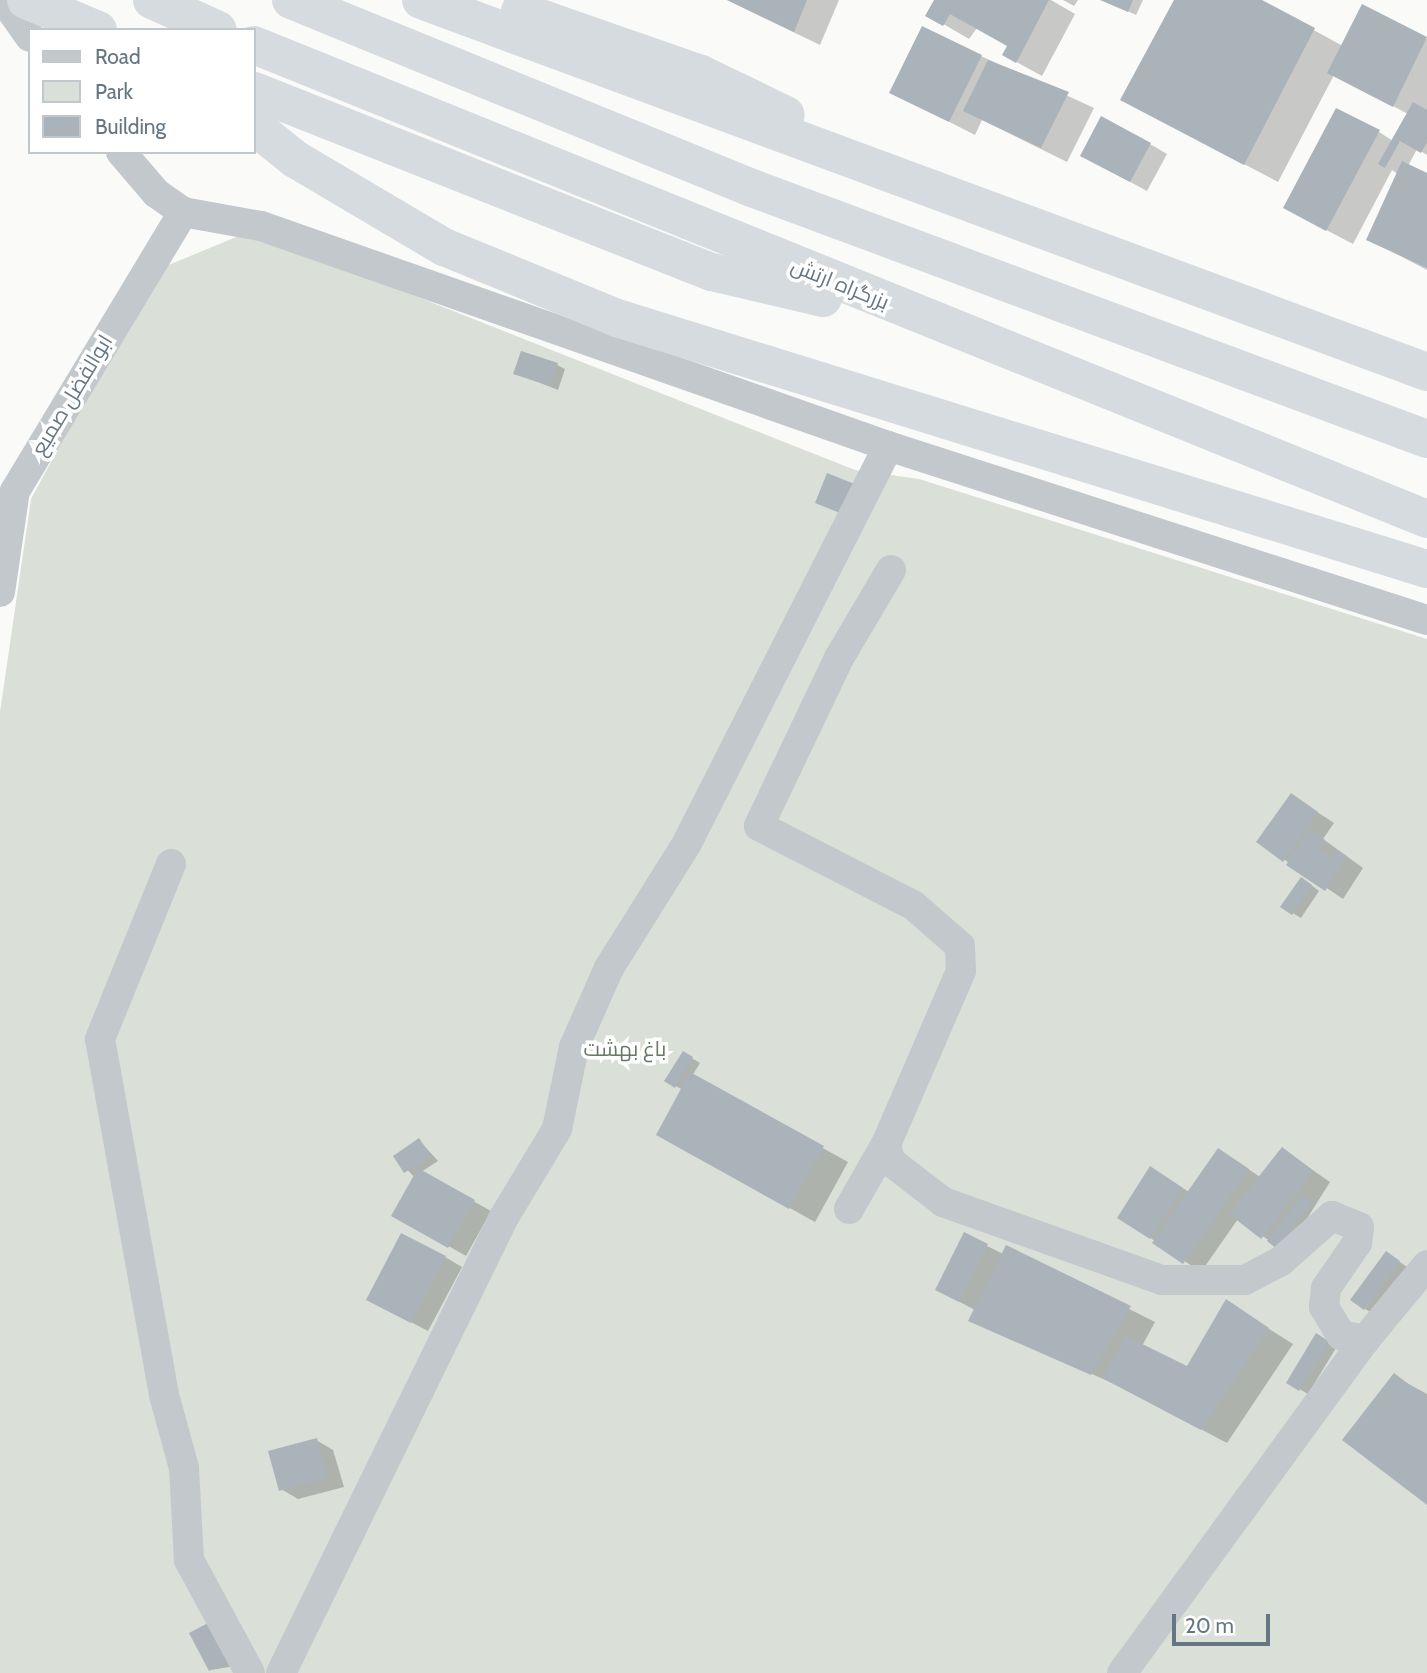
<!DOCTYPE html>
<meta charset="utf-8">
<style>
body{margin:0}
#map{position:relative;width:1427px;height:1673px;overflow:hidden;background:#fafaf8;font-family:Cabin,Cairo,sans-serif}
div>[style]{position:absolute}
[style*='--x']{left:calc(var(--x)*1px);top:calc(var(--y)*1px);width:calc(var(--w)*1px);rotate:calc(var(--a)*1deg)}
.green>*{inset:0;background:#dadfd7}
.shadow>*{inset:0;background:#0003}
.building>*{inset:0;background:#aab3b9}
.street>*{height:30px;margin:-15px;padding:0 15px;transform-origin:15px;border-radius:15px;background:#c3c8cc}
.highway>*{height:38px;margin:-19px;padding:0 19px;transform-origin:19px;border-radius:19px;background:#d6dbdf}
span{translate:-50% -50%;white-space:nowrap;text-align:center;line-height:1.15;-webkit-text-stroke:7px #fff;paint-order:stroke}
.street-label{font-size:21px;color:#657683}
.park-label{font-size:21px;color:#687a64}
.legend{position:absolute;left:28px;top:28px;width:228px;height:126px;box-sizing:border-box;background:#fff;border:2px solid #c1c8cd;margin:0;padding:9px 12px;list-style:none;font-size:21px;color:#657683}
.legend li{display:flex;align-items:center;gap:14px;height:35px}
.legend b{width:35px;border:2px solid #c1c8cd}
.scale{position:absolute;left:1172px;top:1614px;width:98px;height:32px;box-sizing:border-box;border:4px solid #657683;border-top:0;padding-left:9px;font-size:21px;line-height:24px;white-space:nowrap;color:#657683;-webkit-text-stroke:5px #fff;paint-order:stroke}
</style>
<div id="map">
<div class="green">
<div style="clip-path:polygon(251px 231px,855px 470px,919px 479px,1427px 639px,1427px 1673px,0 1673px,0 712px,31px 499px,154px 271px)"></div>
</div>
<div class="shadow">
<div style="clip-path:polygon(727px 0,839px 0,820px 45px)"></div>
<div style="clip-path:polygon(936px 0,1051px 0,1075px 14px,1042px 76px,1004px 55px,1009px 45px,977px 28px,969px 39px,928px 15px)"></div>
<div style="clip-path:polygon(1063px 0,1078px 0,1074px 6px)"></div>
<div style="clip-path:polygon(1103px 0,1143px 0,1136px 15px)"></div>
<div style="clip-path:polygon(1176px 0,1258px 0,1343px 46px,1363px 7px,1427px 39px,1427px 155px,1417px 149px,1408px 166px,1427px 175px,1427px 270px,1368px 239px,1398px 174px,1392px 170px,1353px 244px,1311px 222px,1379px 132px,1393px 141px,1408px 114px,1334px 75px,1278px 182px,1122px 100px)"></div>
<div style="clip-path:polygon(981px 56px,1094px 108px,1067px 162px,982px 120px,975px 135px,891px 92px)"></div>
<div style="clip-path:polygon(1150px 144px,1167px 154px,1147px 191px,1099px 165px)"></div>
<div style="clip-path:polygon(557px 365px,565px 369px,558px 390px,515px 373px)"></div>
<div style="clip-path:polygon(1291px 795px,1334px 823px,1323px 839px,1363px 868px,1343px 899px,1258px 842px)"></div>
<div style="clip-path:polygon(1310px 884px,1319px 891px,1301px 918px,1293px 913px)"></div>
<div style="clip-path:polygon(683px 1053px,700px 1063px,692px 1076px,848px 1162px,815px 1222px,683px 1149px,683px 1090px,667px 1081px)"></div>
<div style="clip-path:polygon(419px 1140px,438px 1161px,421px 1172px,491px 1211px,466px 1256px,394px 1215px,415px 1178px,395px 1156px)"></div>
<div style="clip-path:polygon(1282px 1149px,1330px 1182px,1286px 1252px,1238px 1219px,1201px 1272px,1119px 1217px,1167px 1178px,1189px 1192px,1235px 1160px,1260px 1177px)"></div>
<div style="clip-path:polygon(965px 1235px,1003px 1254px,1006px 1247px,1155px 1322px,1142px 1346px,1188px 1368px,1226px 1302px,1293px 1344px,1227px 1443px,1119px 1386px,970px 1320px,975px 1310px,937px 1290px)"></div>
<div style="clip-path:polygon(445px 1257px,462px 1267px,428px 1331px,386px 1309px)"></div>
<div style="clip-path:polygon(1394px 1258px,1407px 1267px,1372px 1313px,1365px 1309px)"></div>
<div style="clip-path:polygon(1316px 1336px,1336px 1348px,1308px 1394px,1288px 1382px)"></div>
<div style="clip-path:polygon(1394px 1376px,1427px 1394px,1427px 1502px)"></div>
<div style="clip-path:polygon(316px 1440px,333px 1450px,344px 1487px,298px 1499px,281px 1489px)"></div>
<div style="clip-path:polygon(191px 1634px,235px 1666px,211px 1670px)"></div>
</div>
<div class="building">
<div style="clip-path:polygon(727px 0,807px 0,794px 32px)"></div>
<div style="clip-path:polygon(934px 0,1049px 0,1016px 63px,1002px 55px,1007px 46px,950px 14px,943px 26px,925px 16px)"></div>
<div style="clip-path:polygon(1100px 0,1133px 0,1128px 12px)"></div>
<div style="clip-path:polygon(1174px 0,1262px 0,1315px 28px,1244px 165px,1120px 100px)"></div>
<div style="clip-path:polygon(1362px 4px,1427px 37px,1393px 107px,1327px 73px)"></div>
<div style="clip-path:polygon(922px 26px,982px 55px,949px 122px,889px 93px)"></div>
<div style="clip-path:polygon(988px 60px,1069px 92px,1041px 148px,963px 111px)"></div>
<div style="clip-path:polygon(1413px 102px,1427px 110px,1427px 142px,1421px 153px,1400px 141px,1385px 168px,1378px 164px)"></div>
<div style="clip-path:polygon(1336px 108px,1380px 130px,1326px 231px,1283px 208px)"></div>
<div style="clip-path:polygon(1101px 116px,1151px 143px,1130px 182px,1080px 156px)"></div>
<div style="clip-path:polygon(1402px 161px,1427px 173px,1427px 268px,1366px 240px)"></div>
<div style="clip-path:polygon(521px 351px,558px 363px,550px 386px,513px 374px)"></div>
<div style="clip-path:polygon(827px 473px,857px 485px,845px 515px,815px 503px)"></div>
<div style="clip-path:polygon(1291px 793px,1318px 812px,1283px 862px,1256px 842px)"></div>
<div style="clip-path:polygon(1309px 829px,1325px 840px,1319px 849px,1332px 858px,1337px 850px,1347px 856px,1325px 891px,1286px 865px)"></div>
<div style="clip-path:polygon(1301px 877px,1312px 885px,1292px 915px,1280px 907px)"></div>
<div style="clip-path:polygon(683px 1051px,693px 1057px,675px 1088px,664px 1081px)"></div>
<div style="clip-path:polygon(690px 1072px,824px 1146px,789px 1209px,656px 1135px)"></div>
<div style="clip-path:polygon(419px 1138px,431px 1156px,404px 1173px,393px 1156px)"></div>
<div style="clip-path:polygon(1282px 1147px,1314px 1171px,1261px 1239px,1229px 1214px)"></div>
<div style="clip-path:polygon(1218px 1148px,1249px 1169px,1183px 1264px,1152px 1243px)"></div>
<div style="clip-path:polygon(1150px 1166px,1183px 1188px,1150px 1239px,1117px 1218px)"></div>
<div style="clip-path:polygon(418px 1168px,475px 1200px,448px 1248px,391px 1216px)"></div>
<div style="clip-path:polygon(1302px 1195px,1312px 1202px,1277px 1249px,1267px 1241px)"></div>
<div style="clip-path:polygon(964px 1232px,988px 1244px,959px 1302px,935px 1290px)"></div>
<div style="clip-path:polygon(401px 1233px,446px 1256px,411px 1323px,366px 1300px)"></div>
<div style="clip-path:polygon(1006px 1245px,1131px 1306px,1091px 1375px,968px 1321px)"></div>
<div style="clip-path:polygon(1386px 1251px,1400px 1261px,1364px 1310px,1350px 1300px)"></div>
<div style="clip-path:polygon(1226px 1299px,1269px 1328px,1201px 1430px,1102px 1378px,1126px 1336px,1187px 1366px)"></div>
<div style="clip-path:polygon(1316px 1333px,1330px 1342px,1299px 1391px,1286px 1383px)"></div>
<div style="clip-path:polygon(1394px 1373px,1427px 1398px,1427px 1505px,1342px 1440px)"></div>
<div style="clip-path:polygon(317px 1438px,327px 1478px,279px 1491px,268px 1451px)"></div>
<div style="clip-path:polygon(208px 1623px,228px 1661px,209px 1671px,189px 1633px)"></div>
</div>
<div class="street">
<div style="--x:4;--y:0;--w:45;--a:54.9"></div>
<div style="--x:121;--y:152;--w:54;--a:49.5"></div>
<div style="--x:156;--y:193;--w:33;--a:35"></div>
<div style="--x:183;--y:212;--w:79;--a:10.2"></div>
<div style="--x:261;--y:226;--w:664;--a:19.33"></div>
<div style="--x:888;--y:446;--w:566;--a:17.89"></div>
<div style="--x:891;--y:570;--w:102;--a:120.6"></div>
<div style="--x:839;--y:658;--w:186;--a:115.5"></div>
<div style="--x:759;--y:826;--w:173;--a:27.2"></div>
<div style="--x:913;--y:905;--w:62;--a:41.1"></div>
<div style="--x:960;--y:946;--w:25;--a:88"></div>
<div style="--x:961;--y:971;--w:189;--a:113.4"></div>
<div style="--x:886;--y:1144;--w:17;--a:77"></div>
<div style="--x:890;--y:1161;--w:67;--a:37.7"></div>
<div style="--x:943;--y:1202;--w:232;--a:19.6"></div>
<div style="--x:1162;--y:1280;--w:83;--a:0"></div>
<div style="--x:1245;--y:1280;--w:41;--a:-27.8"></div>
<div style="--x:1281;--y:1261;--w:68;--a:-41.4"></div>
<div style="--x:1332;--y:1216;--w:29;--a:22"></div>
<div style="--x:1359;--y:1227;--w:16;--a:97"></div>
<div style="--x:1357;--y:1243;--w:55;--a:124.6"></div>
<div style="--x:1326;--y:1288;--w:19;--a:96"></div>
<div style="--x:1324;--y:1307;--w:33;--a:59"></div>
<div style="--x:1341;--y:1335;--w:25;--a:12"></div>
<div style="--x:1365;--y:1340;--w:97;--a:-50.4"></div>
<div style="--x:0;--y:592;--w:102;--a:-81.6"></div>
<div style="--x:15;--y:491;--w:326;--a:-58.9"></div>
<div style="--x:171;--y:864;--w:189;--a:112.1"></div>
<div style="--x:100;--y:1039;--w:362;--a:79.8"></div>
<div style="--x:164;--y:1395;--w:76;--a:74.7"></div>
<div style="--x:184;--y:1468;--w:92;--a:86.9"></div>
<div style="--x:189;--y:1560;--w:128;--a:61.6"></div>
<div style="--x:849;--y:1209;--w:75;--a:-60.4"></div>
<div style="--x:281;--y:1673;--w:508;--a:-63.94"></div>
<div style="--x:504;--y:1217;--w:103;--a:-58.9"></div>
<div style="--x:557;--y:1129;--w:84;--a:-78.3"></div>
<div style="--x:574;--y:1047;--w:86;--a:-66.1"></div>
<div style="--x:609;--y:968;--w:147;--a:-58"></div>
<div style="--x:687;--y:843;--w:445;--a:-63.1"></div>
<div style="--x:1122;--y:1673;--w:412;--a:-53.9"></div>
</div>
<div class="highway">
<div style="--x:26;--y:0;--w:78;--a:22.6"></div>
<div style="--x:152;--y:0;--w:72;--a:24.4"></div>
<div style="--x:291;--y:0;--w:498;--a:22.2"></div>
<div style="--x:752;--y:188;--w:720;--a:20.4"></div>
<div style="--x:421;--y:0;--w:1073;--a:20.29"></div>
<div style="--x:520;--y:11;--w:192;--a:19.2"></div>
<div style="--x:701;--y:74;--w:94;--a:25.8"></div>
<div style="--x:254;--y:45;--w:1265;--a:22"></div>
<div style="--x:254;--y:91;--w:492;--a:21.6"></div>
<div style="--x:712;--y:272;--w:114;--a:13.2"></div>
<div style="--x:254;--y:126;--w:53;--a:38.8"></div>
<div style="--x:295;--y:159;--w:173;--a:30.6"></div>
<div style="--x:444;--y:247;--w:187;--a:22.3"></div>
<div style="--x:617;--y:318;--w:848;--a:17.22"></div>
</div>
<div class="street-label">
<span style="left:840px;top:284px;rotate:22deg">بزرگراه ارتش</span>
<span style="left:72px;top:395px;rotate:-59deg">ابوالفضل صمیع</span>
</div>
<div class="park-label">
<span style="left:625px;top:1049px">باغ بهشت</span>
</div>
<ul class="legend">
<li><b style="height:9px;background:#c3c8cc"></b>Road</li>
<li><b style="height:19px;background:#dadfd7"></b>Park</li>
<li><b style="height:19px;background:#aab3b9"></b>Building</li>
</ul>
<div class="scale">20 m</div>
</div>
